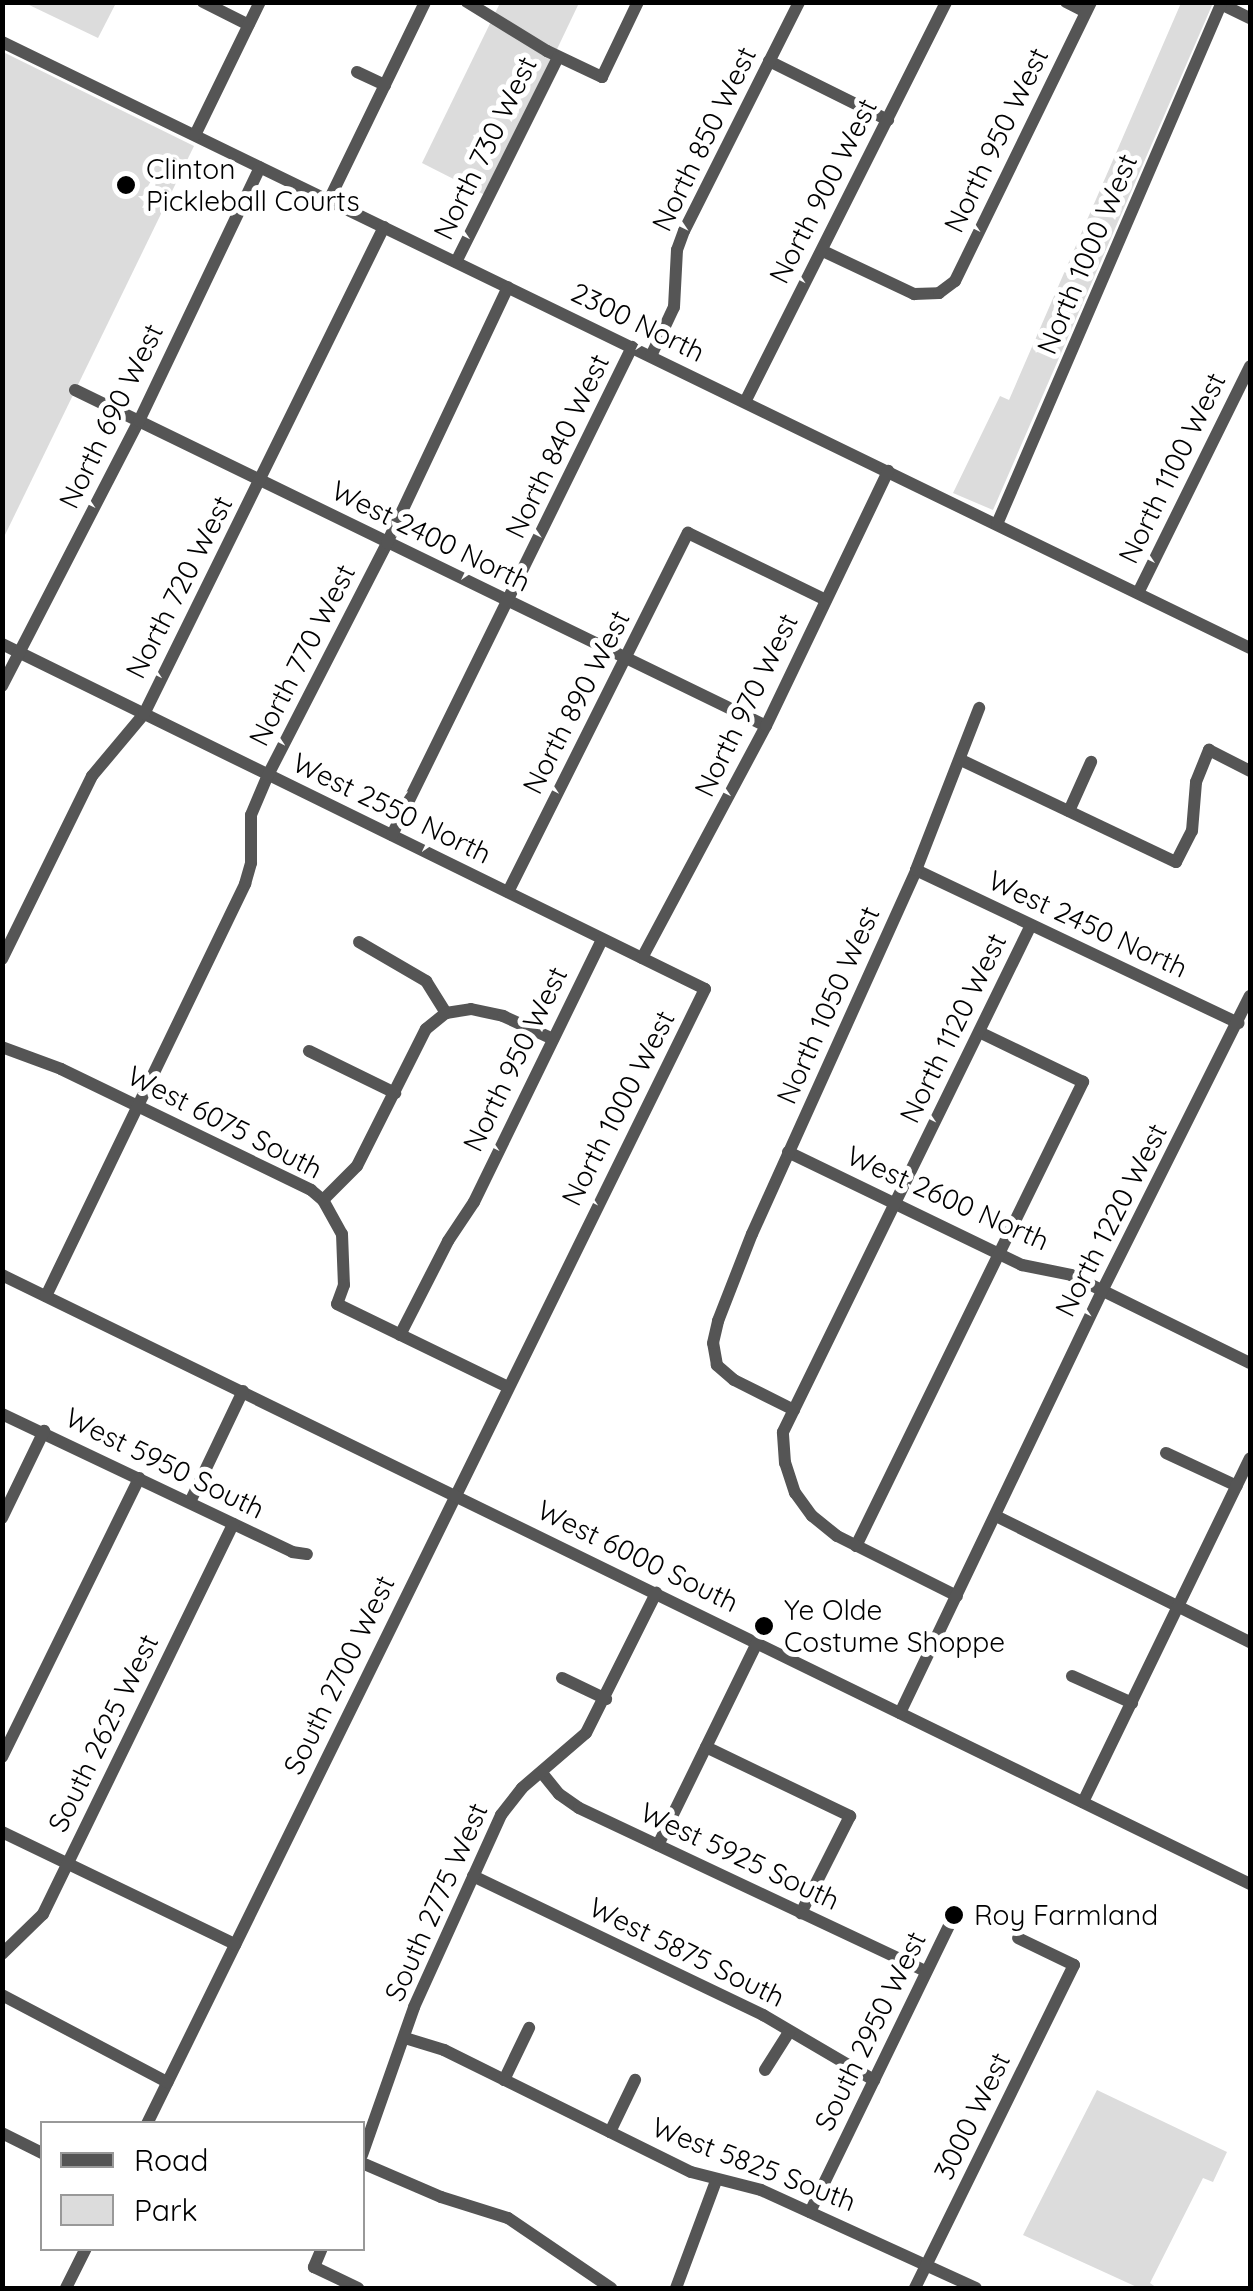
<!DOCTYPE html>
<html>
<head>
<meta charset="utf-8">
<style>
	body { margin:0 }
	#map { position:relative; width:1253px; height:2291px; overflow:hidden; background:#fff; font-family:Quicksand,sans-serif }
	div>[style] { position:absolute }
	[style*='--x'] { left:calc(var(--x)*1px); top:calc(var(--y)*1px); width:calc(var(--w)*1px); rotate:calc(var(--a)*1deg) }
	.green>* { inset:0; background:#dcdcdc }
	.minor>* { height:12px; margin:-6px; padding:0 6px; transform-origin:6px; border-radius:6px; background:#555 }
	.dots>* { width:28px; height:28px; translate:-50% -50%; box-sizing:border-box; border:5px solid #fff; border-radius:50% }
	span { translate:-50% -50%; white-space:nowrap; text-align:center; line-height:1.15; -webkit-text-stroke:10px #fff; paint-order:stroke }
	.street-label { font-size:28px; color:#000 }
	.poi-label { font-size:28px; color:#000 }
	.left { translate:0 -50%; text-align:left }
	.frame { position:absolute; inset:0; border:5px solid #000; pointer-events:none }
	.legend { position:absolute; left:40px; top:2121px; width:325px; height:130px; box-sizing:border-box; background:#fff; border:2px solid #999; margin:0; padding:12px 18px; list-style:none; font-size:30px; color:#000 }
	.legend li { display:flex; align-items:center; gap:20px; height:50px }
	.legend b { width:50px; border:2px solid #999 }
</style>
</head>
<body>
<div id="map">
	<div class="green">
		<div style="clip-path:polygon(25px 3px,116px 3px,98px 38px)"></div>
		<div style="clip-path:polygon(500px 3px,579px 3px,487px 196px,422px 163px)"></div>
		<div style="clip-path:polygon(1181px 3px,1213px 3px,993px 510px,953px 493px,1000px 396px,1009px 400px)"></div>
		<div style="clip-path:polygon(3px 52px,194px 146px,3px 539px)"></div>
		<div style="clip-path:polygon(1097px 2090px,1227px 2152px,1213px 2182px,1203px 2178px,1150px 2283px,1157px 2288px,1139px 2288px,1023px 2235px)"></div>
	</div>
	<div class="minor">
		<div style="--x:203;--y:2;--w:51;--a:26.6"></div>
		<div style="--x:467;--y:2;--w:94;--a:31.5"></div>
		<div style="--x:547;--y:51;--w:61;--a:25.3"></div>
		<div style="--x:602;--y:77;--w:83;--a:-64.4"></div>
		<div style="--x:1066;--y:2;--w:22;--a:27"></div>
		<div style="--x:1221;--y:4;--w:32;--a:26"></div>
		<div style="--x:2;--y:42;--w:1387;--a:25.9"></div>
		<div style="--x:769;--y:61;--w:133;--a:26.4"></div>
		<div style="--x:357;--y:72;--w:31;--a:25"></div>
		<div style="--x:195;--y:135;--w:148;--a:-64"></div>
		<div style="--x:329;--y:200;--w:220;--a:-64.1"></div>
		<div style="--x:823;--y:251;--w:101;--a:25.3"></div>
		<div style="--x:914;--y:294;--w:25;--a:-2"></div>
		<div style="--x:939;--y:293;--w:20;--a:-37"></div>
		<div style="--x:955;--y:281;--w:310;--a:-64"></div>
		<div style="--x:456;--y:262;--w:229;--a:-63.5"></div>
		<div style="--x:651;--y:356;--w:54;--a:-64.9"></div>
		<div style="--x:674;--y:307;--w:57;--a:-87"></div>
		<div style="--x:677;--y:250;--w:20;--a:-70"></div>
		<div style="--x:684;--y:231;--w:256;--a:-63.3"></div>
		<div style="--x:75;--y:390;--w:768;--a:25.93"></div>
		<div style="--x:745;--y:402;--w:448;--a:-63.3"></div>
		<div style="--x:997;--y:524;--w:568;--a:-66.68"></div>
		<div style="--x:1138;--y:593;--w:253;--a:-63.7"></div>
		<div style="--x:2;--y:644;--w:783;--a:26.14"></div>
		<div style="--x:705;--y:989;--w:1265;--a:116.18"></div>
		<div style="--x:2;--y:686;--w:298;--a:-62.7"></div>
		<div style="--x:139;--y:421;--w:281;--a:-64.5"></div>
		<div style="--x:961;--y:760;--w:238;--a:25.4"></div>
		<div style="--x:1176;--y:862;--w:35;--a:-63"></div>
		<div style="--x:1192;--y:831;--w:49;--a:-85.3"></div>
		<div style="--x:1196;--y:782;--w:35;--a:-68"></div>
		<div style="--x:1209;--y:750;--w:46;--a:27.1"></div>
		<div style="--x:1069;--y:811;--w:54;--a:-65.8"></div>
		<div style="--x:392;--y:835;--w:544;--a:-63.81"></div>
		<div style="--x:916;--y:870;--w:357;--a:25.4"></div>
		<div style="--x:508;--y:892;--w:402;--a:-63.4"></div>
		<div style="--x:688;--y:533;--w:153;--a:25.9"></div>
		<div style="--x:359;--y:942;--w:78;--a:30.2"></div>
		<div style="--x:426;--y:981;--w:38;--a:58"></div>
		<div style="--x:446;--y:1013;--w:25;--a:-9"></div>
		<div style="--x:471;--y:1009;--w:33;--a:12"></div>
		<div style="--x:503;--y:1016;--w:55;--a:24.7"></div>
		<div style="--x:642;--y:958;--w:263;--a:-61.9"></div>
		<div style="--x:766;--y:726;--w:283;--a:-64.4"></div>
		<div style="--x:2;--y:959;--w:204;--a:-63.8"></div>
		<div style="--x:92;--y:776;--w:81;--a:-50"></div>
		<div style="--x:144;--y:714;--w:543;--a:-63.77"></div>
		<div style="--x:2;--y:1047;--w:63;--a:20.4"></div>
		<div style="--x:61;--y:1069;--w:278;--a:25.8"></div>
		<div style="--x:311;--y:1190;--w:16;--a:40"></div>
		<div style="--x:323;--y:1200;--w:39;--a:61"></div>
		<div style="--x:342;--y:1234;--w:51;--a:87.8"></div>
		<div style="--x:344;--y:1285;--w:20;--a:110"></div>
		<div style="--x:337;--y:1304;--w:190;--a:25.9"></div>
		<div style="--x:309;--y:1051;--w:96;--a:26"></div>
		<div style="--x:788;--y:1152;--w:260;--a:25.8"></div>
		<div style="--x:1022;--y:1265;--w:50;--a:11.5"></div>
		<div style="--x:1071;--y:1275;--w:199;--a:26.2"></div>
		<div style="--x:323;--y:1200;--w:48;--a:-45"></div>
		<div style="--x:357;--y:1166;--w:153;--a:-63.3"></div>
		<div style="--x:426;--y:1029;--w:26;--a:-39"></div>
		<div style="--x:2;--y:1275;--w:1389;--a:26.01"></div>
		<div style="--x:46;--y:1296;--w:458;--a:-64.2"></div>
		<div style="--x:245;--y:884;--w:22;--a:-74"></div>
		<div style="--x:251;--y:863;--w:48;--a:-90"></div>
		<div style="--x:251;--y:815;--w:43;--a:-67"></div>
		<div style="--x:268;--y:775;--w:261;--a:-62.8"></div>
		<div style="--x:387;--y:543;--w:283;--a:-64.7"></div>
		<div style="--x:400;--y:1335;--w:106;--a:-62.9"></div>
		<div style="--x:448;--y:1241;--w:47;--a:-56.3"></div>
		<div style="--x:474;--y:1202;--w:292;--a:-64"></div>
		<div style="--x:794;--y:1410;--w:67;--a:-153.4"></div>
		<div style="--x:734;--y:1380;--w:23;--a:-139"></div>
		<div style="--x:717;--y:1365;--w:22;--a:-100"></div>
		<div style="--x:713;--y:1343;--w:23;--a:-77"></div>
		<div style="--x:718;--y:1321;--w:93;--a:-68.7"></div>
		<div style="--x:752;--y:1234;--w:399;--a:-65.7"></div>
		<div style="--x:916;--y:870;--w:174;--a:-68.7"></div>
		<div style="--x:2;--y:1414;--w:321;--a:25.4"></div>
		<div style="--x:292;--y:1552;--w:15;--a:8"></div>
		<div style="--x:1166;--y:1453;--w:78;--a:24.9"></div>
		<div style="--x:190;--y:1502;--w:123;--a:-64.5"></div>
		<div style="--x:996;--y:1516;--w:284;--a:26.4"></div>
		<div style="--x:2;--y:1518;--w:97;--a:-64.2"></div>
		<div style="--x:856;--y:1546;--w:517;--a:-63.93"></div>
		<div style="--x:1083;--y:1082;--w:115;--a:-154.3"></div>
		<div style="--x:957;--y:1596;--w:134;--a:-153.4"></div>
		<div style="--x:837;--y:1536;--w:32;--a:-141"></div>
		<div style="--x:812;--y:1516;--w:29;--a:-126"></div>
		<div style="--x:795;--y:1493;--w:32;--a:-108"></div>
		<div style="--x:785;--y:1463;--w:31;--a:-94"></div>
		<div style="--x:783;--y:1432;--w:564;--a:-63.93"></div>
		<div style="--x:1072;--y:1676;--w:66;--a:24.2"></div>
		<div style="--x:562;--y:1678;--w:49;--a:25.5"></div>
		<div style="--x:900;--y:1713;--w:468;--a:-64.4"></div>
		<div style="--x:1102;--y:1291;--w:330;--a:-63.4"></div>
		<div style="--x:706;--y:1747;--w:160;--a:25.6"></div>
		<div style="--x:850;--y:1816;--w:109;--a:116.8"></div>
		<div style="--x:2;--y:1757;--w:311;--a:-63.8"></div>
		<div style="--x:542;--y:1773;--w:27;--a:51"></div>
		<div style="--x:559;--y:1794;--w:24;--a:35"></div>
		<div style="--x:579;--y:1808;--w:383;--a:25.2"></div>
		<div style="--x:1083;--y:1802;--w:382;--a:-64.1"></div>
		<div style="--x:2;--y:1832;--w:259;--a:25.7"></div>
		<div style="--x:658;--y:1845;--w:225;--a:-63.9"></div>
		<div style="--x:473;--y:1876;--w:322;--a:25.6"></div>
		<div style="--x:763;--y:2015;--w:129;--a:30.4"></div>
		<div style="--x:2;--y:1954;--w:57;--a:-44.3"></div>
		<div style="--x:43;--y:1914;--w:434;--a:-64"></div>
		<div style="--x:2;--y:1995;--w:187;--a:27.8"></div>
		<div style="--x:405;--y:2038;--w:41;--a:17.1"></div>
		<div style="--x:444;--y:2050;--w:275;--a:26.3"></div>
		<div style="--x:691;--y:2172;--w:72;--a:14.4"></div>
		<div style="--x:761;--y:2190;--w:236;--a:24.5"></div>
		<div style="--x:765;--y:2070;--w:45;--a:-57.7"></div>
		<div style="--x:504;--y:2080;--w:58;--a:-64.3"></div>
		<div style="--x:610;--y:2132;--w:58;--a:-64.3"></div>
		<div style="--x:2;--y:2133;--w:45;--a:26.6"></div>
		<div style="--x:362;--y:2155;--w:157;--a:-70.6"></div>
		<div style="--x:414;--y:2007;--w:211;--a:-65.6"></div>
		<div style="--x:501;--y:1815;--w:34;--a:-52"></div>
		<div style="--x:522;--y:1788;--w:84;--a:-40.7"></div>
		<div style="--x:586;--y:1733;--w:157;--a:-63.4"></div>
		<div style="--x:362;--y:2163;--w:86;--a:23.3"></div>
		<div style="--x:441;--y:2197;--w:70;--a:17.4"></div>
		<div style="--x:508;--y:2218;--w:125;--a:34.2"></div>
		<div style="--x:810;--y:2212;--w:318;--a:-64.1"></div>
		<div style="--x:322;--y:2248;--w:21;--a:113"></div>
		<div style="--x:314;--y:2267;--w:49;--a:25.5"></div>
		<div style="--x:66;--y:2288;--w:45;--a:-63.4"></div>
		<div style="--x:676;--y:2288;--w:114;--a:-69.5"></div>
		<div style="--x:915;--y:2288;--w:360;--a:-63.8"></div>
		<div style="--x:1074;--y:1965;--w:62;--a:-154.3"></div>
	</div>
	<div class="dots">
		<div style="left:126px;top:185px;background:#000"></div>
		<div style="left:764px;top:1626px;background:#000"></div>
		<div style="left:954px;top:1915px;background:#000"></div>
	</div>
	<div class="street-label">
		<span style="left:704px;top:139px;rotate:-64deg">North 850 West</span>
		<span style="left:996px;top:140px;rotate:-64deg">North 950 West</span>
		<span style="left:485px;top:148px;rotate:-64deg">North 730 West</span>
		<span style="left:823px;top:191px;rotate:-63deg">North 900 West</span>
		<span style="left:1087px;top:254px;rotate:-67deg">North 1000 West</span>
		<span style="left:638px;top:322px;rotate:26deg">2300 North</span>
		<span style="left:111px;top:416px;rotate:-64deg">North 690 West</span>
		<span style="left:557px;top:446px;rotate:-64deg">North 840 West</span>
		<span style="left:1172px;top:468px;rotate:-64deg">North 1100 West</span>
		<span style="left:431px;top:536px;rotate:26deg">West 2400 North</span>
		<span style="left:179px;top:587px;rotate:-63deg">North 720 West</span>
		<span style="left:302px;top:655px;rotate:-63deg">North 770 West</span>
		<span style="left:576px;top:702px;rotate:-63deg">North 890 West</span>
		<span style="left:746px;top:705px;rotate:-64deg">North 970 West</span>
		<span style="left:392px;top:808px;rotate:26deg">West 2550 North</span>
		<span style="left:1088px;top:924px;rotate:25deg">West 2450 North</span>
		<span style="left:828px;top:1005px;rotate:-66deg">North 1050 West</span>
		<span style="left:953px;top:1028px;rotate:-64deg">North 1120 West</span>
		<span style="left:515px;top:1059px;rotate:-64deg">North 950 West</span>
		<span style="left:618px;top:1108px;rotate:-63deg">North 1000 West</span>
		<span style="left:225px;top:1122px;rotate:27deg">West 6075 South</span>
		<span style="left:948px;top:1198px;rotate:24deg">West 2600 North</span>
		<span style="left:1111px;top:1220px;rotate:-63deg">North 1220 West</span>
		<span style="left:165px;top:1463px;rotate:26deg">West 5950 South</span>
		<span style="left:638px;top:1556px;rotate:26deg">West 6000 South</span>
		<span style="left:339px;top:1675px;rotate:-64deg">South 2700 West</span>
		<span style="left:103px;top:1733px;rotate:-64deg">South 2625 West</span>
		<span style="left:740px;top:1856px;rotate:25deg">West 5925 South</span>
		<span style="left:436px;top:1902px;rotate:-66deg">South 2775 West</span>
		<span style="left:687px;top:1952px;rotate:26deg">West 5875 South</span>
		<span style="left:870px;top:2031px;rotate:-64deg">South 2950 West</span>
		<span style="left:972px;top:2116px;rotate:-64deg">3000 West</span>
		<span style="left:754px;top:2164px;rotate:21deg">West 5825 South</span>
	</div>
	<div class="poi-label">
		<span class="left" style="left:146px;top:185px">Clinton<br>Pickleball Courts</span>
		<span class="left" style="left:784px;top:1626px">Ye Olde<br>Costume Shoppe</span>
		<span class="left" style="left:974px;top:1915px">Roy Farmland</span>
	</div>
	<div class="frame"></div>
	<ul class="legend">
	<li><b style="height:12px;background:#555"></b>Road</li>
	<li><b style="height:28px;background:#dcdcdc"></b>Park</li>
	</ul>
</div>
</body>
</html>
